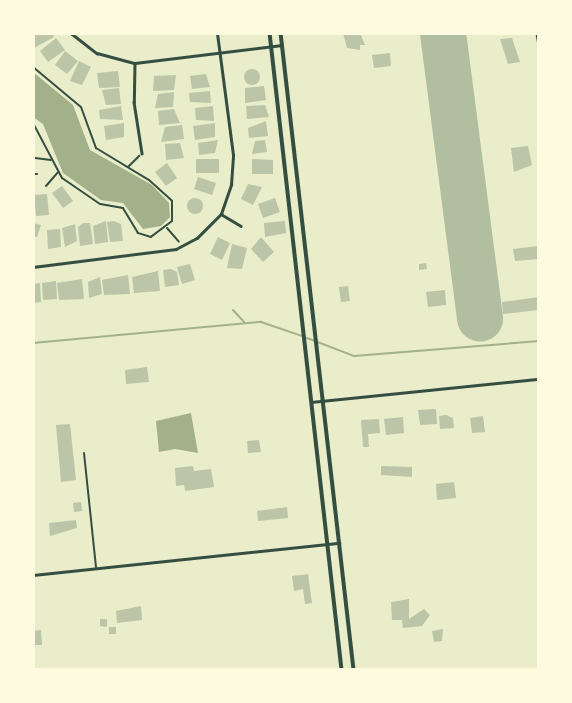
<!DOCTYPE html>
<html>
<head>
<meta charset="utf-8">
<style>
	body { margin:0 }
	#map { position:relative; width:572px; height:703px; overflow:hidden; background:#e9edc9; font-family:"Noto Serif",serif }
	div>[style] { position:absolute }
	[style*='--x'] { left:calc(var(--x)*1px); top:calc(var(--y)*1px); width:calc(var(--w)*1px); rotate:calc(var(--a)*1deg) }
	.water>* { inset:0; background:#a3b18a }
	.stream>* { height:2px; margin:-1px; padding:0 1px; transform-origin:1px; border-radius:1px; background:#a3b18a }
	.runway>* { height:46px; margin:-23px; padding:0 23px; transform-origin:23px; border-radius:23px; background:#b2bea0 }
	.building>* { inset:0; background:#bcc5a7 }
	.round { border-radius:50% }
	.path>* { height:2px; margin:-1px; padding:0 1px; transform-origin:1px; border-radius:1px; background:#344e41 }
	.service>* { height:2px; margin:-1px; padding:0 1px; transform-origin:1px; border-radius:1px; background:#344e41 }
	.minor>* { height:2.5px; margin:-1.25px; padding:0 1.25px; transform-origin:1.25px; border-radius:1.25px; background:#344e41 }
	.tertiary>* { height:3.5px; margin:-1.75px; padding:0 1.75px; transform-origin:1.75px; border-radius:1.75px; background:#344e41 }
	span { translate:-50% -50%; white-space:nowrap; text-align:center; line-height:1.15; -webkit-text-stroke:7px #fefae0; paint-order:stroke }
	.frame { position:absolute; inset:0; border:35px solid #fefae0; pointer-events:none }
</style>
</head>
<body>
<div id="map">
	<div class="water">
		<div style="clip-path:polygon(33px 72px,73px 105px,90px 150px,152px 185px,169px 203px,170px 217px,161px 226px,143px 229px,123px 203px,101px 200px,63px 173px,43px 124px,33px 117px)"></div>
		<div style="clip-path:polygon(191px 413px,198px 453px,175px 449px,159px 452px,156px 421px)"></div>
	</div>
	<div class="stream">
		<div style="--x:233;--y:310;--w:16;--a:47"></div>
		<div style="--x:307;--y:338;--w:50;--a:21"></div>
		<div style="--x:354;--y:356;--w:186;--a:-4.6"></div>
		<div style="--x:33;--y:343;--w:229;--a:-5.3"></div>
		<div style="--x:261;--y:322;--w:43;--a:18.9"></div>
	</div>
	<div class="runway">
		<div style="--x:443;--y:33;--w:288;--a:82.6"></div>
	</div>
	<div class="building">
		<div style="clip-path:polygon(33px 33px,52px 33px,54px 37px,34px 48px)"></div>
		<div style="clip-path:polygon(343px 33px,360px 33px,365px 45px,360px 45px,360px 50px,347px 48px)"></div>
		<div style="clip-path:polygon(56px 38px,65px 50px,48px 62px,40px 51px)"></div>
		<div style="clip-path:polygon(512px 38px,520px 62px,508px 64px,500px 39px)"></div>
		<div style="clip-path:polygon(65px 51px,78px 61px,67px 74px,55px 65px)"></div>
		<div style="clip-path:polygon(390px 53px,391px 66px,374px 68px,372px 55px)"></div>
		<div style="clip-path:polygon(79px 61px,91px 67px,82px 85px,70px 81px)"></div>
		<div class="round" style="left:244px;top:69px;width:16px;height:16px"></div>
		<div style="clip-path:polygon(118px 71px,120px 87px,99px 88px,97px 73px)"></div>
		<div style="clip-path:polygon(206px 74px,210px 87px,192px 89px,190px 76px)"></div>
		<div style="clip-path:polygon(176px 75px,174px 90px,153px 91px,154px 76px)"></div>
		<div style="clip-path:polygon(264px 86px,266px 100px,245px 103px,245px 88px)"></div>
		<div style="clip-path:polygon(119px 88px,121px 104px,106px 105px,102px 90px)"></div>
		<div style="clip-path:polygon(210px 91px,211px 103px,190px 102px,189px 93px)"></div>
		<div style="clip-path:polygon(174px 92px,173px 107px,155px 108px,158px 94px)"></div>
		<div style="clip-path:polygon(265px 105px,269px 117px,247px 119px,246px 106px)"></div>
		<div style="clip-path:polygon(121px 106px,123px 120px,100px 119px,99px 110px)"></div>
		<div style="clip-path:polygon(213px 106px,214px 121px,196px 120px,195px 108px)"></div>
		<div style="clip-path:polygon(174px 109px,180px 123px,159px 125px,158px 111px)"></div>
		<div style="clip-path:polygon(266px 121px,268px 136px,249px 138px,248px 128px)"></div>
		<div style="clip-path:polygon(124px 123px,124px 137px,106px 140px,104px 126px)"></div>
		<div style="clip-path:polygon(215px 123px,215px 137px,195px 140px,193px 126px)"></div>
		<div style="clip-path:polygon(182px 125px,184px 139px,161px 142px,165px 127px)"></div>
		<div style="clip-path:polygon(218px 140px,215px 153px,199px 155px,198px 143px)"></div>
		<div style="clip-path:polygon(265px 140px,267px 152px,252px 154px,255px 141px)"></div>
		<div style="clip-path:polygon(180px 143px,184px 158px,166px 160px,165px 144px)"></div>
		<div style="clip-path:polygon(528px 146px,532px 165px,514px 172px,511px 148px)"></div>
		<div style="clip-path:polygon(196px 159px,219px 159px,219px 173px,196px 173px)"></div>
		<div style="clip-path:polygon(252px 159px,273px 160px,273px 174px,252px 174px)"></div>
		<div style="clip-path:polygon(167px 163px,177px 178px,166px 186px,155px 172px)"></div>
		<div style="clip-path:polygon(198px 177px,216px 183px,212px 195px,194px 189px)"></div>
		<div style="clip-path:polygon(248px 184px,262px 187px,253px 205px,241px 199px)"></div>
		<div style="clip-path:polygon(62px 186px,73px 201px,63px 208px,52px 193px)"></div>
		<div style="clip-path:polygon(47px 194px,49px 215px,36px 216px,34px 195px)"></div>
		<div class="round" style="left:187px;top:198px;width:16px;height:16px"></div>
		<div style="clip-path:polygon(275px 198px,280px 212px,263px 218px,258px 204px)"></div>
		<div style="clip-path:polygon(106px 221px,108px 242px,95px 244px,93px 226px)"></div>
		<div style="clip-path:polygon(114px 221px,121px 224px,123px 241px,110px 242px,107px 222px)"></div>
		<div style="clip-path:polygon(285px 221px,286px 233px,265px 237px,264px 223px)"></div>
		<div style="clip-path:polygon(33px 223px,41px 225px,37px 237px,33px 236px)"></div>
		<div style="clip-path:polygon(83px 223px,90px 223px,93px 244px,80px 246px,78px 227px)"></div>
		<div style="clip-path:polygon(75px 224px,77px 241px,65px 247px,62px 228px)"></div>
		<div style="clip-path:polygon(60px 229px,61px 247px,48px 249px,47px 230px)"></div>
		<div style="clip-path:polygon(218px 237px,230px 243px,222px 260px,210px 254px)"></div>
		<div style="clip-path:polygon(261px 237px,274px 252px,263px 262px,251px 249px)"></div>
		<div style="clip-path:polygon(232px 244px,247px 248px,242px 269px,227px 268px)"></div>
		<div style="clip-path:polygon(539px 246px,539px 259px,515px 261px,513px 249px)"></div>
		<div style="clip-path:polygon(426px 263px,427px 269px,419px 270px,419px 264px)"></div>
		<div style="clip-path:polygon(190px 264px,195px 280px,182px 284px,177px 267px)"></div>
		<div style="clip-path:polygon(171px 269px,177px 272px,179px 285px,165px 287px,163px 270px)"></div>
		<div style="clip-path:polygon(158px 271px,160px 291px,134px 293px,132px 277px)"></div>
		<div style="clip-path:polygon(128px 275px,130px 294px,104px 295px,102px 280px)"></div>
		<div style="clip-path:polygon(100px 277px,102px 294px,89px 298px,88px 282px)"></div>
		<div style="clip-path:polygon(82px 279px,84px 299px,59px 300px,57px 283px)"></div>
		<div style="clip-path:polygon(56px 281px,57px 299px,43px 300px,42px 283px)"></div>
		<div style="clip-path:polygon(40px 283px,41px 302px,33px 303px,33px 284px)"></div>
		<div style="clip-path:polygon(348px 286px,350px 301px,341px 302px,339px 287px)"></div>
		<div style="clip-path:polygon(445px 290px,446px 305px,428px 307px,426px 292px)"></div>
		<div style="clip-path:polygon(539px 297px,539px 310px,503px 314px,502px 302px)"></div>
		<div style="clip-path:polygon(147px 367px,149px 382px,126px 384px,125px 370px)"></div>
		<div style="clip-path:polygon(436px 409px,437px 424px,420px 425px,418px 410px)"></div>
		<div style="clip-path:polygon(446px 415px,453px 418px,454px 428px,440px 429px,439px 416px)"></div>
		<div style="clip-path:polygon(483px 416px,485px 432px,472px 433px,470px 418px)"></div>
		<div style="clip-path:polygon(403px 417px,404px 433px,386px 435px,384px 419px)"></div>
		<div style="clip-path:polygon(379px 419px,380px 433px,368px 434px,369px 447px,363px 447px,361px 420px)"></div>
		<div style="clip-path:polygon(70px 424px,76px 480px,61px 482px,56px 425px)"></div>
		<div style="clip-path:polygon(259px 440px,261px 452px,248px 453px,247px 441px)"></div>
		<div style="clip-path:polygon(193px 466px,194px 471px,211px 469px,214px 487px,185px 491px,184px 485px,176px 486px,175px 468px)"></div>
		<div style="clip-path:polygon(381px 466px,412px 467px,412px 477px,381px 475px)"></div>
		<div style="clip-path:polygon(454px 482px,456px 498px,437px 500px,436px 484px)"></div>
		<div style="clip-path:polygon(81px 502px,82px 511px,74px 512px,73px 503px)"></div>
		<div style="clip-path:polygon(287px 507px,288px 518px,258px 521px,257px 511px)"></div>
		<div style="clip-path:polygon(76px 520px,77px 528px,50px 536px,49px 523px)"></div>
		<div style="clip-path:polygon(308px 574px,312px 603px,305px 604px,303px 589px,294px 591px,292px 576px)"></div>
		<div style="clip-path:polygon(409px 599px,409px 619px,424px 609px,430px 615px,422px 626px,403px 628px,402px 620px,392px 620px,391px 602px)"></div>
		<div style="clip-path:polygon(141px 606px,142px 620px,117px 623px,116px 611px)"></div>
		<div style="clip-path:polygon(100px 619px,107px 619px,107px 627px,100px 626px)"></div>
		<div style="clip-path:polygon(109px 627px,116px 627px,116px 634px,109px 634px)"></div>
		<div style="clip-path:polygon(443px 629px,442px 641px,434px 642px,432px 631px)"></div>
		<div style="clip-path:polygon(41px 630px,42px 645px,33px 645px,33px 631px)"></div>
	</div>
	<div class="path">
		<div style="--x:33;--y:67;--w:62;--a:39.8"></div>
		<div style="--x:81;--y:107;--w:44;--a:69.9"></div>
		<div style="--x:96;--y:148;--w:62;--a:31.1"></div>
		<div style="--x:149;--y:180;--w:31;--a:42"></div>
		<div style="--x:172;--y:201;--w:20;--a:90"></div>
		<div style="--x:172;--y:221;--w:26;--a:143"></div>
		<div style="--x:151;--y:237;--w:14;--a:-163"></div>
		<div style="--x:138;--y:233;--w:29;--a:-121"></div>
		<div style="--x:123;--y:208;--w:23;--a:-170"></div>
		<div style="--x:100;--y:204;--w:46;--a:-145.6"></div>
		<div style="--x:62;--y:178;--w:62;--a:-117.8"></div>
		<div style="--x:35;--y:158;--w:16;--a:7"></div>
		<div style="--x:128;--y:167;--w:16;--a:-45"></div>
		<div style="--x:46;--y:186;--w:18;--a:-49"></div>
		<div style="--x:167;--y:228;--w:18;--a:49"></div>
	</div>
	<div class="service">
		<div style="--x:84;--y:453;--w:115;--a:84"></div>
	</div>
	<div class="minor">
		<div style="--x:71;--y:33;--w:33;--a:38"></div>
		<div style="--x:97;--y:53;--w:39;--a:15"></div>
		<div style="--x:135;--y:63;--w:148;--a:-7"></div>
		<div style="--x:537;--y:33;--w:12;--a:81"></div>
		<div style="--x:135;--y:63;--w:39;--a:91"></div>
		<div style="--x:134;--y:102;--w:52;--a:81.1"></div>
		<div style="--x:33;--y:174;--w:4;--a:0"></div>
		<div style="--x:221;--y:214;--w:23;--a:31"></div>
		<div style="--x:33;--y:267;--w:144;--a:-7.2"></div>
		<div style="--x:176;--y:249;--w:24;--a:-28"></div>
		<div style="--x:197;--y:238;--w:34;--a:-45"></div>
		<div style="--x:221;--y:214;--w:31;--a:-71"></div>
		<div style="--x:231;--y:185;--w:30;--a:-86"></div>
		<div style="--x:233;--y:155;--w:123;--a:-97.5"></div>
		<div style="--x:311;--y:402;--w:229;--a:-5.8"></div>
		<div style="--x:33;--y:575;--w:308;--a:-6"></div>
	</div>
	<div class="tertiary">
		<div style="--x:270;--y:33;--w:641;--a:83.55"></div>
		<div style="--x:281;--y:33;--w:641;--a:83.46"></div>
	</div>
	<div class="frame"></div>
</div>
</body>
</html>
